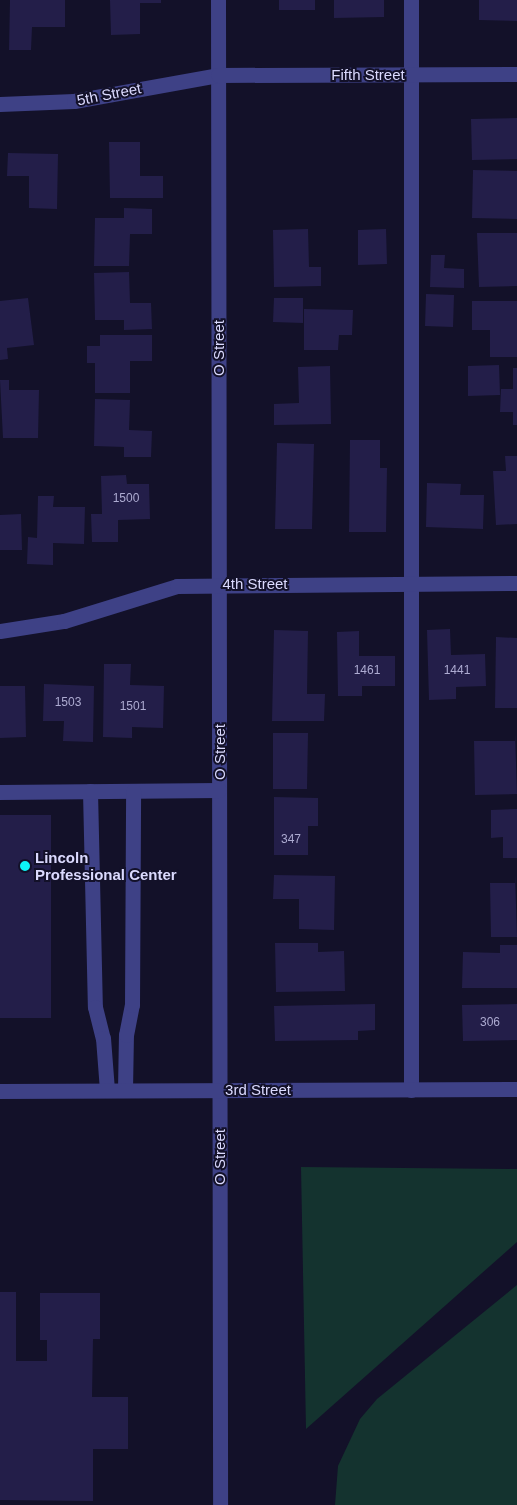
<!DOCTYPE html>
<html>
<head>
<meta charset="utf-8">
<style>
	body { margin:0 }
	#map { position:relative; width:517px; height:1505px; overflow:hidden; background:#131129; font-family:Helvetica,sans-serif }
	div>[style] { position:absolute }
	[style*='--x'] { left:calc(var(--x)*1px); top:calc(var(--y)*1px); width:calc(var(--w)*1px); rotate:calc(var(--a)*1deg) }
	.green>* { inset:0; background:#14332f }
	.building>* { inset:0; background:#231e49 }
	.minor>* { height:15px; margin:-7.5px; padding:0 7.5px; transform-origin:7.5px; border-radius:7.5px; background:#3e4186 }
	.dots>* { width:14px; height:14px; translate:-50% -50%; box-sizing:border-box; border:2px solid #131129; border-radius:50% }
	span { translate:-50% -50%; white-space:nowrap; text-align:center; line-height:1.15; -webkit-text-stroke:4px #131129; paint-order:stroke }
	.number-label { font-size:12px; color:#adabd1 }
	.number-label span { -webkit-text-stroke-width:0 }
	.street-label { font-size:15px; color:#dbdafe }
	.poi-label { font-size:15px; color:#dbdafe; font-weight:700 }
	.left { translate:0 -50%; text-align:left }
</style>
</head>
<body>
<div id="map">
	<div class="green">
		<div style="clip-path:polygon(301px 1167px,517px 1169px,517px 1242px,306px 1429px)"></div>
		<div style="clip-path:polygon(517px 1285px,517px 1505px,335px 1505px,338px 1466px,360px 1419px,377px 1399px)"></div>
	</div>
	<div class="building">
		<div style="clip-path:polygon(10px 0,65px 0,65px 27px,32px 27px,31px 50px,9px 50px)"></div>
		<div style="clip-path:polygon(110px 0,161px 0,161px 3px,140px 3px,140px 34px,111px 35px)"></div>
		<div style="clip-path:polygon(279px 0,315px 0,315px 10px,279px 10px)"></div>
		<div style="clip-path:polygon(334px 0,384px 0,384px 17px,334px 18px)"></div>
		<div style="clip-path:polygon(479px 0,517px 0,517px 21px,479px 20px)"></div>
		<div style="clip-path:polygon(517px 118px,517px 159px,472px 160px,471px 119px)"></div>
		<div style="clip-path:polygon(109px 142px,140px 142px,140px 176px,163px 176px,163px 198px,110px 198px)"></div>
		<div style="clip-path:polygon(8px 153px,58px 154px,57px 209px,29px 208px,29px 176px,7px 176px)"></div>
		<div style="clip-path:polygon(473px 170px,517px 171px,517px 219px,472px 218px)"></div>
		<div style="clip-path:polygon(124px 208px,152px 209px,152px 234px,130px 234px,129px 266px,94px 266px,95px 218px,124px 218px)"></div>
		<div style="clip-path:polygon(308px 229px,309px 267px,321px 267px,321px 286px,274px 287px,273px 230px)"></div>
		<div style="clip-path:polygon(386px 229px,387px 264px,358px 265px,358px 230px)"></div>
		<div style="clip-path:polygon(477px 233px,517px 233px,517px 286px,479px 287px)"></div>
		<div style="clip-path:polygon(431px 255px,445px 255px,444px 268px,464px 269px,464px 288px,430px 287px)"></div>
		<div style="clip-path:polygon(129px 272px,130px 303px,151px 303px,152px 329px,124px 330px,124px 320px,95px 320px,94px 273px)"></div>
		<div style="clip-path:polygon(426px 294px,454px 295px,453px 327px,425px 326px)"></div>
		<div style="clip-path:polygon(28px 298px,34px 345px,7px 348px,8px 359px,0 360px,0 301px)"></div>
		<div style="clip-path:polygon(274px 298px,303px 298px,303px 323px,273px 322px)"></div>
		<div style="clip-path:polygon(472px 301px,517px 301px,517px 357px,490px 357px,490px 330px,472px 330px)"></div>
		<div style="clip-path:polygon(304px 309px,353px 310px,352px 335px,339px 335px,338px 350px,304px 350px)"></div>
		<div style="clip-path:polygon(100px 335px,152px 335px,152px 361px,130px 361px,130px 393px,95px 393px,95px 363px,87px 363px,87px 346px,100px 346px)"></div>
		<div style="clip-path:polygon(499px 365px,500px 395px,468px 396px,468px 366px)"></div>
		<div style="clip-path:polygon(330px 366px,331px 424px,274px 425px,274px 404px,299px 403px,298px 367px)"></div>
		<div style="clip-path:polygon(513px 368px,517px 368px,517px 425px,513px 425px,513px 412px,500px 412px,501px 389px,513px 389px)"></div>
		<div style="clip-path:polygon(0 380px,9px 380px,9px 390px,39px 390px,38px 438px,3px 438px)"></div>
		<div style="clip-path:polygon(95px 399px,130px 400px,129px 430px,152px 431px,151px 457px,124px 457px,124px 447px,94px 446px)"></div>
		<div style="clip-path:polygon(350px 440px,380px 440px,380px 468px,387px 468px,386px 532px,349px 532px)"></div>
		<div style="clip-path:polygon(277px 443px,314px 444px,312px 529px,275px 529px)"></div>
		<div style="clip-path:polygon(505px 456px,517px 456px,517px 524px,496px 525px,493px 471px,506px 471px)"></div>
		<div style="clip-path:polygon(126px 475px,127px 484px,149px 484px,150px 519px,118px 520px,118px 542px,92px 542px,91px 514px,102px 514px,101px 476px)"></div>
		<div style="clip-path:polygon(427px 483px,461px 484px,460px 495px,484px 495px,483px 529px,426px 527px)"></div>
		<div style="clip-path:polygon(38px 496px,54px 496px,53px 507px,85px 507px,84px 544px,53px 543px,53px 565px,27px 564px,28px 537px,37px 538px)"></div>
		<div style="clip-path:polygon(21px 514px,22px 550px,0 550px,0 515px)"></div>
		<div style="clip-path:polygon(450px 629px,451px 655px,485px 654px,486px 686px,456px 687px,456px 699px,429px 700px,427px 630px)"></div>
		<div style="clip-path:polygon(274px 630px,308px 631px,307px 694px,325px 694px,324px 721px,272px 721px)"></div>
		<div style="clip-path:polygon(359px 631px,359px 656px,395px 656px,395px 686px,362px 686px,362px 696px,338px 696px,337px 632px)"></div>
		<div style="clip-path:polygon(496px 637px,517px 638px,517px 708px,495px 708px)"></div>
		<div style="clip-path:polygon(104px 664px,131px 664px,130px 685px,164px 686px,163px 728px,132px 727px,132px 738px,103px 737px)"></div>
		<div style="clip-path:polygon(44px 684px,94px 686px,93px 742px,63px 741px,64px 721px,43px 721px)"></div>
		<div style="clip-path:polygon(0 686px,25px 686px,26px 737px,0 738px)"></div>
		<div style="clip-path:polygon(515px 732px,517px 794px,475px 795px,474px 741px,515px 741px)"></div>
		<div style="clip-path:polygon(273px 733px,308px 733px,307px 789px,273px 789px)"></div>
		<div style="clip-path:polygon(274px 797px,318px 798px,318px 826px,308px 826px,308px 855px,274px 855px)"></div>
		<div style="clip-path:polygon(517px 809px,517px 858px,503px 858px,503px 837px,491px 838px,491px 810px)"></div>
		<div style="clip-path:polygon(0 815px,51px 815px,51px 1018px,0 1018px)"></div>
		<div style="clip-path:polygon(515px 873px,517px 937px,491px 937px,490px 883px,515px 883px)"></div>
		<div style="clip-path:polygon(274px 875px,335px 876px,334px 930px,299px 929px,299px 899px,273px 899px)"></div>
		<div style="clip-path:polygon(275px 943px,318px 943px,318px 952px,344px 951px,345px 991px,276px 992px)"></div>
		<div style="clip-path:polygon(500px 945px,517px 945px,517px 988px,462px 988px,463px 952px,500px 953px)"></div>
		<div style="clip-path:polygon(375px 1004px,375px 1030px,358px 1031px,358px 1040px,275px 1041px,274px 1006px)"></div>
		<div style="clip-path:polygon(517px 1004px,517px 1040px,463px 1041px,462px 1005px)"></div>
		<div style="clip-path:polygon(0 1292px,16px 1292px,16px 1361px,47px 1361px,47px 1340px,40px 1340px,40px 1293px,100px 1293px,100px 1339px,93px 1339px,92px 1397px,128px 1397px,128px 1449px,93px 1449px,93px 1501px,0 1500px)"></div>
	</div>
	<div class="minor">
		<div style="--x:218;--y:0;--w:1505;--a:89.92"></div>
		<div style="--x:411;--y:0;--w:1090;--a:90"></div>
		<div style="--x:0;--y:104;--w:74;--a:-2.3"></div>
		<div style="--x:74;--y:101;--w:146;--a:-10.2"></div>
		<div style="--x:218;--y:75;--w:299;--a:-0.2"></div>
		<div style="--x:0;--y:631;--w:65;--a:-8.9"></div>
		<div style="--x:64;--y:621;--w:118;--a:-17.2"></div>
		<div style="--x:177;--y:586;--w:340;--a:-0.5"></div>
		<div style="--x:90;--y:791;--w:216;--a:88.7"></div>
		<div style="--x:95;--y:1007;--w:32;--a:76"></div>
		<div style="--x:103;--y:1038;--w:52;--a:85.6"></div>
		<div style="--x:0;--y:792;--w:219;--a:-0.5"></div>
		<div style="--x:125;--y:1090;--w:55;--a:-89"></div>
		<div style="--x:126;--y:1035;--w:31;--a:-79"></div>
		<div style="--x:132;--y:1005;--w:214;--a:-89.7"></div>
		<div style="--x:0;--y:1091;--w:517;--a:-0.22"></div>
	</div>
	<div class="dots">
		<div style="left:25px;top:866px;background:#0cf6f8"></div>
	</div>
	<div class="number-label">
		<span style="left:126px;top:499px">1500</span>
		<span style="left:367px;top:671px">1461</span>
		<span style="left:457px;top:671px">1441</span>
		<span style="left:68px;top:703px">1503</span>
		<span style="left:133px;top:707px">1501</span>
		<span style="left:291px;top:840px">347</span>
		<span style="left:490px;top:1023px">306</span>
	</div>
	<div class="street-label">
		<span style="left:368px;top:75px">Fifth Street</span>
		<span style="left:109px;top:94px;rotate:-11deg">5th Street</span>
		<span style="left:219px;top:348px;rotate:-90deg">O Street</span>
		<span style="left:255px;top:584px">4th Street</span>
		<span style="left:220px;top:752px;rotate:-90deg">O Street</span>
		<span style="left:258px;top:1090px">3rd Street</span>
		<span style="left:220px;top:1157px;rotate:-90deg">O Street</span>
	</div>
	<div class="poi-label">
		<span class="left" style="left:35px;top:866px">Lincoln<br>Professional Center</span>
	</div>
</div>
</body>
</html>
